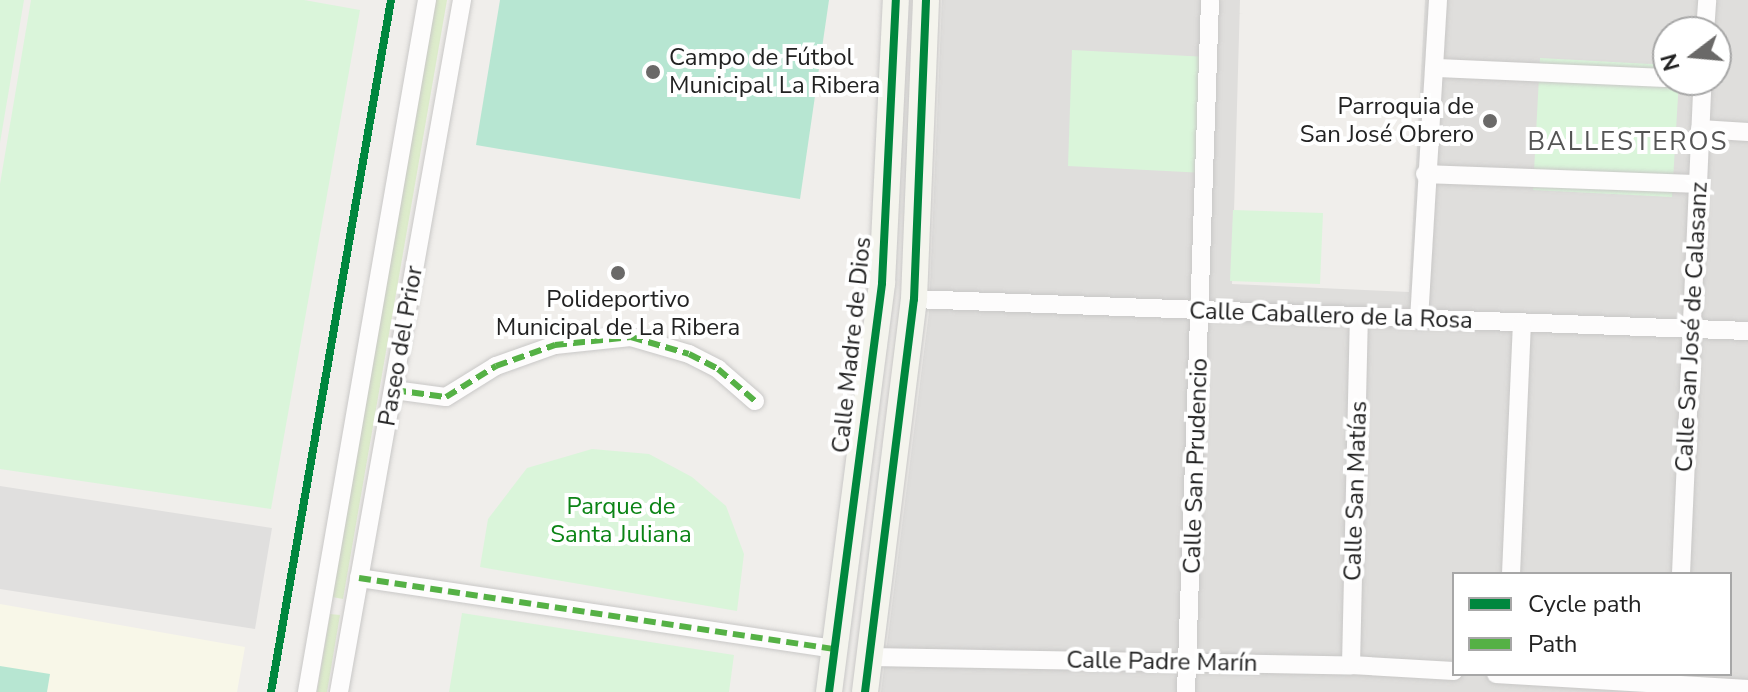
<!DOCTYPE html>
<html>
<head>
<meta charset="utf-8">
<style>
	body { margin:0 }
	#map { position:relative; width:1748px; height:692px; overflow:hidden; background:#f0eeeb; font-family:"Nunito Sans",sans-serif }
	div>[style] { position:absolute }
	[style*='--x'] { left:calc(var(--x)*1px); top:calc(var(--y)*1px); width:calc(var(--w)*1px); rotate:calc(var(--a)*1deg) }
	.residential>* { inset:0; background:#dfdedc }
	.education>* { inset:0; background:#f8f7e8 }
	.grass>* { inset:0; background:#ddeccb }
	.park>* { inset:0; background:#daf5da }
	.pitch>* { inset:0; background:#b7e6d2 }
	.parking>* { inset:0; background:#e0dfde }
	.roads { filter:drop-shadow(0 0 2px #c9c8c7) drop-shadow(0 0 2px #c9c8c7) }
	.street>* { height:18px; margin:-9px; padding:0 9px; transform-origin:9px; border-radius:9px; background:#fdfcfc }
	.secondary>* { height:26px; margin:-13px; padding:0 13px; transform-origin:13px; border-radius:13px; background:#f4f4ed }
	.quiet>* { height:6px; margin-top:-3px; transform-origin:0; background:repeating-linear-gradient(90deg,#55b145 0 12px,transparent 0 18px) }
	.cycleway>* { height:8px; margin:-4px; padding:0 4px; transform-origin:4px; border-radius:4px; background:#00873e }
	.dots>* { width:22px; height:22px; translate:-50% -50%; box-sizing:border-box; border:4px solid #fff; border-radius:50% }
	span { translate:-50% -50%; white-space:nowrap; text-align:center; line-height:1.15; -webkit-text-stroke:8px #fff; paint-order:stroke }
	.poi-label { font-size:24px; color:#222 }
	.left { translate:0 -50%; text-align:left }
	.right { translate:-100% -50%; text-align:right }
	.street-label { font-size:24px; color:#222 }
	.park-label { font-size:24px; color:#0c8416 }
	.neighbourhood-label { font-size:26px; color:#555; letter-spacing:2px }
	.legend { position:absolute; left:1452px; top:572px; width:280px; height:104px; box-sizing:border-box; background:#fff; border:2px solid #a7a7a7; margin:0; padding:10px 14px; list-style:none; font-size:24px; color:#222 }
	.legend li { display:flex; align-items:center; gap:16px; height:40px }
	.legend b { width:40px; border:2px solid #a7a7a7 }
	.north { position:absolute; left:1652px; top:16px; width:80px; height:80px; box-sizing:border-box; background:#fff; border:2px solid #a7a7a7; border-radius:50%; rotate:254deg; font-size:22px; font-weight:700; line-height:32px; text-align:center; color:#222 }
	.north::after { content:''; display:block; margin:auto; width:28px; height:36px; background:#6a6968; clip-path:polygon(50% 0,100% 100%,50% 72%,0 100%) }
</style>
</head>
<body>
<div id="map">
	<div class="residential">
		<div style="clip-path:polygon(evenodd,942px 0,1240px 0,1232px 284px,1409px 292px,1425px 0,1748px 0,1748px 692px,881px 692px,929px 312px,942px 0,1668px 32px,1716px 32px,1716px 80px,1668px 80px,1668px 32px,942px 0,1454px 574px,1730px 574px,1730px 674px,1454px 674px,1454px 574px)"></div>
	</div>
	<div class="education">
		<div style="clip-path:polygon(0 604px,245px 647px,237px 692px,0 692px)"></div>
	</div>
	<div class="grass">
		<div style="clip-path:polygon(436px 0,447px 0,343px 599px,332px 597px)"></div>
		<div style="clip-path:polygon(330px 614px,340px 615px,327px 692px,317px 692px)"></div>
	</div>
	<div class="park">
		<div style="clip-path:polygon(0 0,24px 0,0 143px)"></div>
		<div style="clip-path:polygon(31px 0,304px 0,360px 10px,271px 509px,0 469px,0 184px)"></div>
		<div style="clip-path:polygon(1072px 50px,1208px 57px,1205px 173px,1068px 166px)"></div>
		<div style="clip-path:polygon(1540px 58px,1668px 65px,1668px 80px,1679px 80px,1672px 197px,1533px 190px)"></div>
		<div style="clip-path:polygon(1233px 210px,1323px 213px,1320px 284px,1230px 281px)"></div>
		<div style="clip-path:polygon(592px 449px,649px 454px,692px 477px,726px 506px,744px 554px,737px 611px,480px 567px,488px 519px,527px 468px)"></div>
		<div style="clip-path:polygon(462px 613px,734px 655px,729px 692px,449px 692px)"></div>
	</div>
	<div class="pitch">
		<div style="clip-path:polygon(500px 0,829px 0,800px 199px,476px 145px)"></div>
		<div style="clip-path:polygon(0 666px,50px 674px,47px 692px,0 692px)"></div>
	</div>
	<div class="parking">
		<div style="clip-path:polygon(0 486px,272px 528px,255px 629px,0 589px)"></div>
	</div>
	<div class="roads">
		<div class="street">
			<div style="--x:1705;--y:32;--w:32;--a:-86"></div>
			<div style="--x:1435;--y:68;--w:233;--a:2.5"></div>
			<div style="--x:1700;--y:129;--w:48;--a:3.6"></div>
			<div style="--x:1425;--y:174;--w:274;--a:2.1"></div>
			<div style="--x:914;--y:299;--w:835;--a:2.2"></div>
			<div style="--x:1419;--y:320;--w:321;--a:-86.6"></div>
			<div style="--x:394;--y:390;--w:52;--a:7.7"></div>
			<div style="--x:446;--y:397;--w:59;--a:-31.8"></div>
			<div style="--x:496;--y:366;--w:63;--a:-19.6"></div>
			<div style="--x:555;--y:345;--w:76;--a:-6"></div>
			<div style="--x:631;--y:337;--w:60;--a:16.3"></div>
			<div style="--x:689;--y:354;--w:33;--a:27"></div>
			<div style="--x:718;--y:369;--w:49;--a:40.9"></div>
			<div style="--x:1511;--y:574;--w:251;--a:-87.5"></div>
			<div style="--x:1681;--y:574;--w:494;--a:-87.5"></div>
			<div style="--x:359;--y:578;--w:481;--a:8.5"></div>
			<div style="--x:871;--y:657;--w:480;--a:1"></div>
			<div style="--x:1351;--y:665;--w:103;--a:3.3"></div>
			<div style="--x:1351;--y:665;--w:348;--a:-88.7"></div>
			<div style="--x:1496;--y:674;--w:252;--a:3.4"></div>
			<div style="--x:307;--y:692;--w:702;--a:-80.16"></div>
			<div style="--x:339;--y:692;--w:703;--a:-79.92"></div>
			<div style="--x:1186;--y:692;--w:692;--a:-88.01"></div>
		</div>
		<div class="secondary">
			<div style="--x:829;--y:692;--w:412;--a:-82.6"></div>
			<div style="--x:882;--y:283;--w:283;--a:-87.2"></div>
			<div style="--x:865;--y:692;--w:396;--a:-82.9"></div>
			<div style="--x:914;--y:299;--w:299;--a:-87.7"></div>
		</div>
	</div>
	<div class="quiet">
		<div style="--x:394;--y:390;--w:52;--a:7.7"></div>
		<div style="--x:446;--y:397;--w:59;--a:-31.8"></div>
		<div style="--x:496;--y:366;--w:63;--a:-19.6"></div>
		<div style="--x:555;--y:345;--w:76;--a:-6"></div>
		<div style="--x:631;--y:337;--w:60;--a:16.3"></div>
		<div style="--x:689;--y:354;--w:33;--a:27"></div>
		<div style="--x:718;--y:369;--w:49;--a:40.9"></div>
		<div style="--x:359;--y:578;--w:481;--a:8.5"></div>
	</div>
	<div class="cycleway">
		<div style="--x:271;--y:692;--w:702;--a:-80.16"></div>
		<div style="--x:829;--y:692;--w:412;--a:-82.6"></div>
		<div style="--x:882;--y:283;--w:283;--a:-87.2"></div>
		<div style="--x:865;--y:692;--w:396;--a:-82.9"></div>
		<div style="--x:914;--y:299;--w:299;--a:-87.7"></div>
	</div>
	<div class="dots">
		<div style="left:653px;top:72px;background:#6a6968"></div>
		<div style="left:1490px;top:121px;background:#6a6968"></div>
		<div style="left:618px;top:273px;background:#6a6968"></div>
	</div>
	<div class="poi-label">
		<span class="left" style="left:669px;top:72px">Campo de Fútbol<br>Municipal La Ribera</span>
		<span class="right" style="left:1474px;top:121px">Parroquia de<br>San José Obrero</span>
		<span style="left:618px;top:314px">Polideportivo<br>Municipal de La Ribera</span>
	</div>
	<div class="street-label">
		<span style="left:1331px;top:316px;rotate:2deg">Calle Caballero de la Rosa</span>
		<span style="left:1692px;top:327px;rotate:-87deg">Calle San José de Calasanz</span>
		<span style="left:852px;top:345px;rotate:-84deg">Calle Madre de Dios</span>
		<span style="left:401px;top:346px;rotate:-80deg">Paseo del Prior</span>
		<span style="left:1196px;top:466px;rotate:-88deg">Calle San Prudencio</span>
		<span style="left:1356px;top:491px;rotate:-88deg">Calle San Matías</span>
		<span style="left:1162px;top:662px;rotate:1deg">Calle Padre Marín</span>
	</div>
	<div class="park-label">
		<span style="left:621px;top:521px">Parque de<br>Santa Juliana</span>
	</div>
	<div class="neighbourhood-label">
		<span style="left:1628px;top:142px">BALLESTEROS</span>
	</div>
	<ul class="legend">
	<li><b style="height:10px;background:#00873e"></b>Cycle path</li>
	<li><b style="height:10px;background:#55b145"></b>Path</li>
	</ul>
	<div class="north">N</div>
</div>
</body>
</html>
